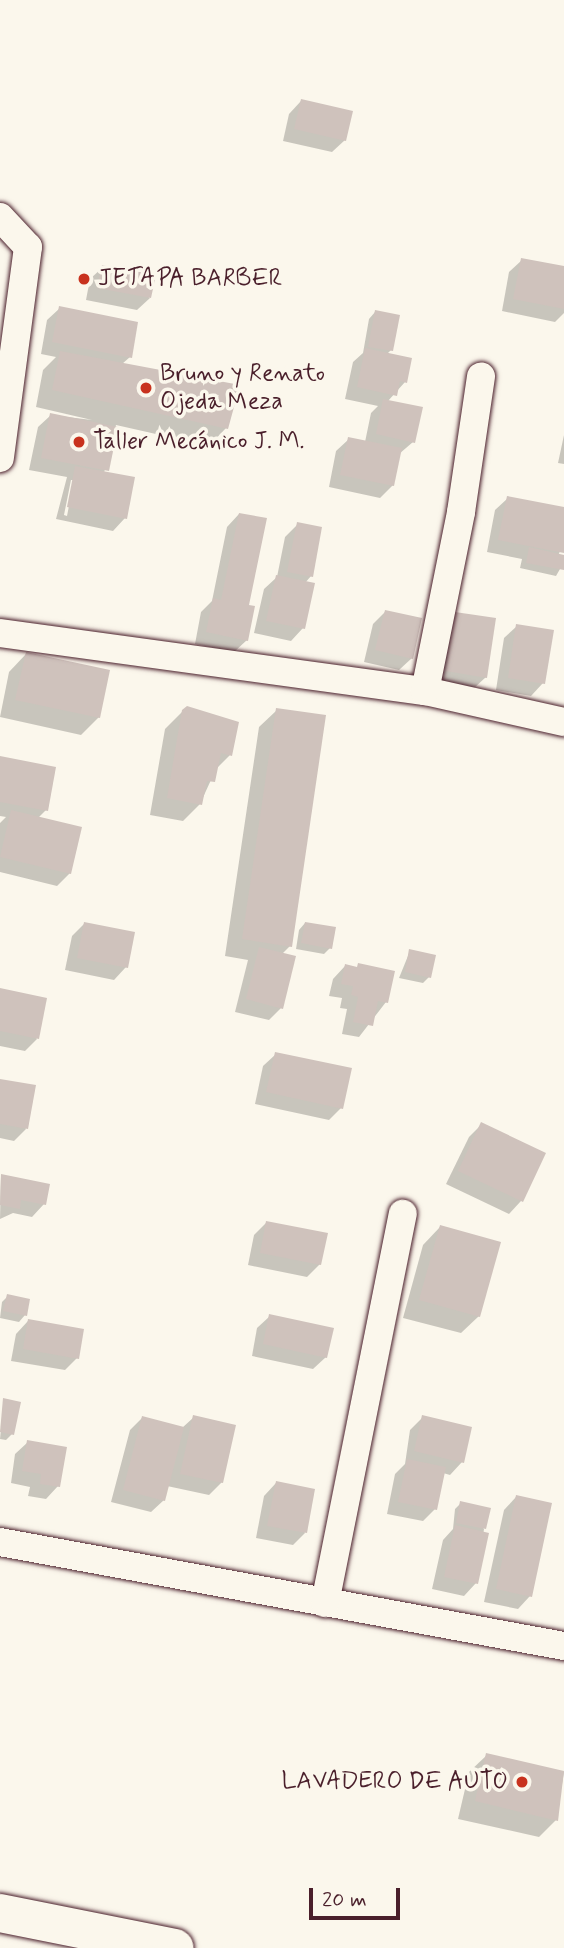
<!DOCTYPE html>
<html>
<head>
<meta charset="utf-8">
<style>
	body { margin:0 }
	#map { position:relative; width:564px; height:1948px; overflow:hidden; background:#fbf7ec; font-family:Mynerve,sans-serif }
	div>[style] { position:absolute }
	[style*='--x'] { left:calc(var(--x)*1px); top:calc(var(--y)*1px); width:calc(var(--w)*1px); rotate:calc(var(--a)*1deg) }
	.shadow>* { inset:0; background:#0003 }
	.building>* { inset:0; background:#cfc2bc }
	.roads { filter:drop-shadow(0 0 2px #4a1f2b) drop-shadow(0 0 2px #4a1f2b) }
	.minor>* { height:28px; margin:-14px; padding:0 14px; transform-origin:14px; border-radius:14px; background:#fbf7ec }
	.primary>* { height:38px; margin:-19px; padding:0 19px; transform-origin:19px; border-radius:19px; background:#fbf7ec }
	.dots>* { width:19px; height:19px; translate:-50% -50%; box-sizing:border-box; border:4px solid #fbf7ec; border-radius:50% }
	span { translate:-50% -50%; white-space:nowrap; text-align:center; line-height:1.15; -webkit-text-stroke:7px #fbf7ec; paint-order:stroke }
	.poi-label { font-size:24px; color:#4a1f2b }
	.left { translate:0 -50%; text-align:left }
	.right { translate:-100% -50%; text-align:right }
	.scale { position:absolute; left:309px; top:1888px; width:91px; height:32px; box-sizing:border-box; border:4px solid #4a1f2b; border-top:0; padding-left:9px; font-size:21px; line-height:24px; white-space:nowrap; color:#4a1f2b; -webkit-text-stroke:5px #fbf7ec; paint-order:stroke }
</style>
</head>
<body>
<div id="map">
	<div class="shadow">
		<div style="clip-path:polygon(301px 101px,345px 140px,332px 152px,283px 141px,289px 114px)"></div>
		<div style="clip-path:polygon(522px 260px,564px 268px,564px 313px,555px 322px,502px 311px,509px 272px)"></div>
		<div style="clip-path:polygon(103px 267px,150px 298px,137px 310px,86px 300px,90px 279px)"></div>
		<div style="clip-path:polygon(evenodd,60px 308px,130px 357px,122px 364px,226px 428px,209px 446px,116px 425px,104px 473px,125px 518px,113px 531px,56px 519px,67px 477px,29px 470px,38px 427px,51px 415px,92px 420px,36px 407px,43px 370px,56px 357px,41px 354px,47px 320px,60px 308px,71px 480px,74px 480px,67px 516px,64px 515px,71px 480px)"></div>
		<div style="clip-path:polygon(375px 312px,391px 350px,387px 354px,405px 382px,388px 401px,413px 442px,399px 454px,393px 485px,380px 498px,329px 487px,336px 451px,349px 439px,365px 442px,371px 413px,378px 406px,345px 399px,353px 362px,363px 353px,369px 319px)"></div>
		<div style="clip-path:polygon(564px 435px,564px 464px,558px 463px)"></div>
		<div style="clip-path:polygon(508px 498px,564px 509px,564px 541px,558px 556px,564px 562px,556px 576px,520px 568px,522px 559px,487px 552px,495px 510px)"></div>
		<div style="clip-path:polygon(239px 514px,247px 640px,234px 652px,195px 644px,201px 612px,212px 601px,227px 527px)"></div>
		<div style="clip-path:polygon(298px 524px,311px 576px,305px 583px,303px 628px,291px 641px,254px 633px,264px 589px,277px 577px,285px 537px)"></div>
		<div style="clip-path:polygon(385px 612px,412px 658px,399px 670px,364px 662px,373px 624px)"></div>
		<div style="clip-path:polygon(456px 614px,486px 677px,473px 689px,434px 683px,443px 627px)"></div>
		<div style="clip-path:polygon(517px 626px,543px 683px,531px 696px,496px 690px,504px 638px)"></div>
		<div style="clip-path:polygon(26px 654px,99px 717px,81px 735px,0 717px,9px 672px)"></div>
		<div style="clip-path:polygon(277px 710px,290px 946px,282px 954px,281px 1008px,269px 1020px,235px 1012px,248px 960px,225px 956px,259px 727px)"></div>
		<div style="clip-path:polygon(183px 711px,230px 755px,216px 769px,200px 804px,183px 821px,150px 815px,165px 729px)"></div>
		<div style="clip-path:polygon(0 757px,46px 810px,38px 818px,70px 873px,57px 886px,0 872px,0 823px,6px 817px,0 816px)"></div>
		<div style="clip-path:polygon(305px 923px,330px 948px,324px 954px,296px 949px,299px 930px)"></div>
		<div style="clip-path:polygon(84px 924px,126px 967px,114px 980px,65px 970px,72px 936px)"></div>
		<div style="clip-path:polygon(410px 951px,429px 977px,423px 983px,399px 978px)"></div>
		<div style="clip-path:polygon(345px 966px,386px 1002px,359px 1037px,342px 1034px,347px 1009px,340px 1008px,342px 998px,329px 996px,333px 979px)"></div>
		<div style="clip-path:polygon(0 990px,37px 1039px,25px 1051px,0 1046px)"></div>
		<div style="clip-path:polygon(276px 1054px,341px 1108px,329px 1120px,255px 1104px,263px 1066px)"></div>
		<div style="clip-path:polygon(0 1081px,26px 1129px,14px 1141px,0 1138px)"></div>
		<div style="clip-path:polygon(482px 1124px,544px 1154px,521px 1201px,509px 1214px,446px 1184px,469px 1137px)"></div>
		<div style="clip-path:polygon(1px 1176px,44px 1204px,32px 1217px,13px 1213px,0 1219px)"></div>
		<div style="clip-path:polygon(266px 1223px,320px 1264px,307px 1277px,248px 1265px,254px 1235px)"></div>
		<div style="clip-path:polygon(440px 1227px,479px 1316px,461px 1333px,403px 1318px,423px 1245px)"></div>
		<div style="clip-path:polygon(8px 1296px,25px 1315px,19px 1322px,0 1318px,2px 1302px)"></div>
		<div style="clip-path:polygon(270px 1316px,326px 1357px,313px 1369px,252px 1356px,257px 1328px)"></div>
		<div style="clip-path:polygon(28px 1321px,77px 1358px,65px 1370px,11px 1361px,16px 1334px)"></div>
		<div style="clip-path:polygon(4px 1399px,12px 1434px,6px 1440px,0 1439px)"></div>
		<div style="clip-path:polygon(194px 1417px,222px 1482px,209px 1495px,167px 1486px,164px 1500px,151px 1512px,111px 1502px,130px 1430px,142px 1418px,182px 1428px)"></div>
		<div style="clip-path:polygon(423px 1417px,462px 1462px,450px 1475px,443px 1473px,435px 1509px,423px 1521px,387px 1514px,395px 1474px,405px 1464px,410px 1430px)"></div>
		<div style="clip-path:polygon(28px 1442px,58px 1486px,46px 1499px,28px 1496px,30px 1487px,11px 1483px,15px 1454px)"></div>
		<div style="clip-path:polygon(276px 1483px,305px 1533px,293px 1545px,256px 1538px,264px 1496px)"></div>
		<div style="clip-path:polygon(516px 1497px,530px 1596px,518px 1609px,484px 1602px,504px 1510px)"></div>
		<div style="clip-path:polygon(461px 1503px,484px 1529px,476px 1583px,464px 1596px,432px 1589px,443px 1540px,453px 1529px,455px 1509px)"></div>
		<div style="clip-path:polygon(487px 1755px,564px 1772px,556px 1820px,539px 1837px,458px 1819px,469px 1772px)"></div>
	</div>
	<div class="building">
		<div style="clip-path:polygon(301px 99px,353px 111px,346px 141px,294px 129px)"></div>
		<div style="clip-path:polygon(521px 258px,564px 266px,564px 309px,513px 299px)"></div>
		<div style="clip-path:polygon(102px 265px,156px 275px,151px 298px,97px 288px)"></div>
		<div style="clip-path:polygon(59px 306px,138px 322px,132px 358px,52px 342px)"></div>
		<div style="clip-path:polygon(375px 310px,400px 315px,393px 351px,368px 347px)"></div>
		<div style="clip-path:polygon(365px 348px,412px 358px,407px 383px,400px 381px,397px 396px,357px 387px)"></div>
		<div style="clip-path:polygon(60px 351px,240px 385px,228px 429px,52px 390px)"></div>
		<div style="clip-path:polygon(383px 399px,423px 407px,415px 443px,376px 434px)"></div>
		<div style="clip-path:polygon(50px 413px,118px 427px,109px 471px,41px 458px)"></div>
		<div style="clip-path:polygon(348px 437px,402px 448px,394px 486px,340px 475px)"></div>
		<div style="clip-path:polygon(75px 466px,135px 477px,127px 519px,67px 507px)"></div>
		<div style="clip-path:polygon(507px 496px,564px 507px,564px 553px,498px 540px)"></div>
		<div style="clip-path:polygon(239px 513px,267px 518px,249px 605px,255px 606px,248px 641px,206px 632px,213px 598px,221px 600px)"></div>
		<div style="clip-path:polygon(297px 522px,322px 527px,313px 577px,287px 572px)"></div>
		<div style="clip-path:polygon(529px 547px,564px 555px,564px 570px,526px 563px)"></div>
		<div style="clip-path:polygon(276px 575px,315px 583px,305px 629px,266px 621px)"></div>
		<div style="clip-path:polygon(385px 610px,422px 618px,413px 659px,375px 650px)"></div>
		<div style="clip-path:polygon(455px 612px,496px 618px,487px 678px,446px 671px)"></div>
		<div style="clip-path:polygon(516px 624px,554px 630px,545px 684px,508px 678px)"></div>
		<div style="clip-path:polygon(26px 652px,110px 670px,100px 718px,15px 700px)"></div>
		<div style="clip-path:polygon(187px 706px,239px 722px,232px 756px,221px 753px,215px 782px,207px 781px,202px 805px,167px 798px,182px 710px)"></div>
		<div style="clip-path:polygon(276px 708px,326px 715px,292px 947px,242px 939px)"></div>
		<div style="clip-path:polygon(0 756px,56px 767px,48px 811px,0 802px)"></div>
		<div style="clip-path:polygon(11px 810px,82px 827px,71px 874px,0 857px)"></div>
		<div style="clip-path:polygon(84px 922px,135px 932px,128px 968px,77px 958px)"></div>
		<div style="clip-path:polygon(305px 922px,336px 927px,332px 949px,301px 943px)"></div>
		<div style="clip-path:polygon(259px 947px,296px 956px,283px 1009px,246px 999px)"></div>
		<div style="clip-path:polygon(409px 949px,436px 955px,431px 978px,405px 972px)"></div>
		<div style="clip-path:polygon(358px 963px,395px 971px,388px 1003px,378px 1001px,373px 1026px,353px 1022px,358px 997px,351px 995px,353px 986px,341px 984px,345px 964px,357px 967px)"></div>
		<div style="clip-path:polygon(0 988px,47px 998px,39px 1039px,0 1031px)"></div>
		<div style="clip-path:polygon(275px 1052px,352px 1068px,343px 1109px,266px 1092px)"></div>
		<div style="clip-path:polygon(0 1079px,36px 1085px,28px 1129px,0 1124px)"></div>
		<div style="clip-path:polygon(481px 1122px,546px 1153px,523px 1202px,458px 1171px)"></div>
		<div style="clip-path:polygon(1px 1174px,50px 1184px,46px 1205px,21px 1200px,20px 1209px,0 1205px)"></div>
		<div style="clip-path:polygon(266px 1221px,328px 1233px,321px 1265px,260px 1253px)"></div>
		<div style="clip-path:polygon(440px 1225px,501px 1242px,480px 1317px,419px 1300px)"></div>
		<div style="clip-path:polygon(7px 1294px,30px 1299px,27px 1316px,3px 1311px)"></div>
		<div style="clip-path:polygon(269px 1314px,334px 1328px,327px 1358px,263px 1344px)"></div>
		<div style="clip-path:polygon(28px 1319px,84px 1329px,79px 1359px,23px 1349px)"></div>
		<div style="clip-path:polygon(3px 1398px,21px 1402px,14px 1435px,0 1432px)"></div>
		<div style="clip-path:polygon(193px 1415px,236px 1425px,223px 1483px,180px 1474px)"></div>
		<div style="clip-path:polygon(422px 1415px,472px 1427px,464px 1463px,414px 1451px)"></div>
		<div style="clip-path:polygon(142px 1416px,184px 1427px,165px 1501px,123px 1490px)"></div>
		<div style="clip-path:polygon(27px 1440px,67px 1447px,60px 1487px,40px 1484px,41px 1474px,22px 1471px)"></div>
		<div style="clip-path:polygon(407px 1459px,446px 1467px,437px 1510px,398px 1502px)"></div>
		<div style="clip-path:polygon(276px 1481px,315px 1489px,307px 1533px,267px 1526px)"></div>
		<div style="clip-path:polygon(516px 1495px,552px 1503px,532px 1597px,496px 1589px)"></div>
		<div style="clip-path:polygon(460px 1501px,491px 1508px,486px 1529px,456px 1523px)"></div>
		<div style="clip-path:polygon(455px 1525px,489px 1533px,478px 1584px,444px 1577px)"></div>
		<div style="clip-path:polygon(486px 1753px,564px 1771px,558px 1821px,475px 1801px)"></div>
	</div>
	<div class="roads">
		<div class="minor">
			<div style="--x:0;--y:217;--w:41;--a:47"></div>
			<div style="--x:28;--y:247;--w:213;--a:97.6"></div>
			<div style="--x:0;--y:633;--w:429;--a:7.8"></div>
			<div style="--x:425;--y:691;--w:142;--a:12.6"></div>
			<div style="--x:425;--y:691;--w:183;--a:-78.6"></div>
			<div style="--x:461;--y:512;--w:137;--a:-81.6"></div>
			<div style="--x:0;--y:1542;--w:574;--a:10.45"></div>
			<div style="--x:325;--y:1603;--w:397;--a:-78.7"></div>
		</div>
		<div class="primary">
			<div style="--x:0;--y:1913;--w:178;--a:11.3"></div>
		</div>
	</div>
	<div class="dots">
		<div style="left:84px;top:279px;background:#c8321e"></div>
		<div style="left:146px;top:388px;background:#c8321e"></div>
		<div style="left:79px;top:442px;background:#c8321e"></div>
		<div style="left:522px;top:1782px;background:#c8321e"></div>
	</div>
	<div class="poi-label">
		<span class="left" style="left:98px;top:279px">JETAPA BARBER</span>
		<span class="left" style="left:160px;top:388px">Bruno y Renato<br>Ojeda Meza</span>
		<span class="left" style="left:93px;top:442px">Taller Mecánico J. M.</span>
		<span class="right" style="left:508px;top:1782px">LAVADERO DE AUTO</span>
	</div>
	<div class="scale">20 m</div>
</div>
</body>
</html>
